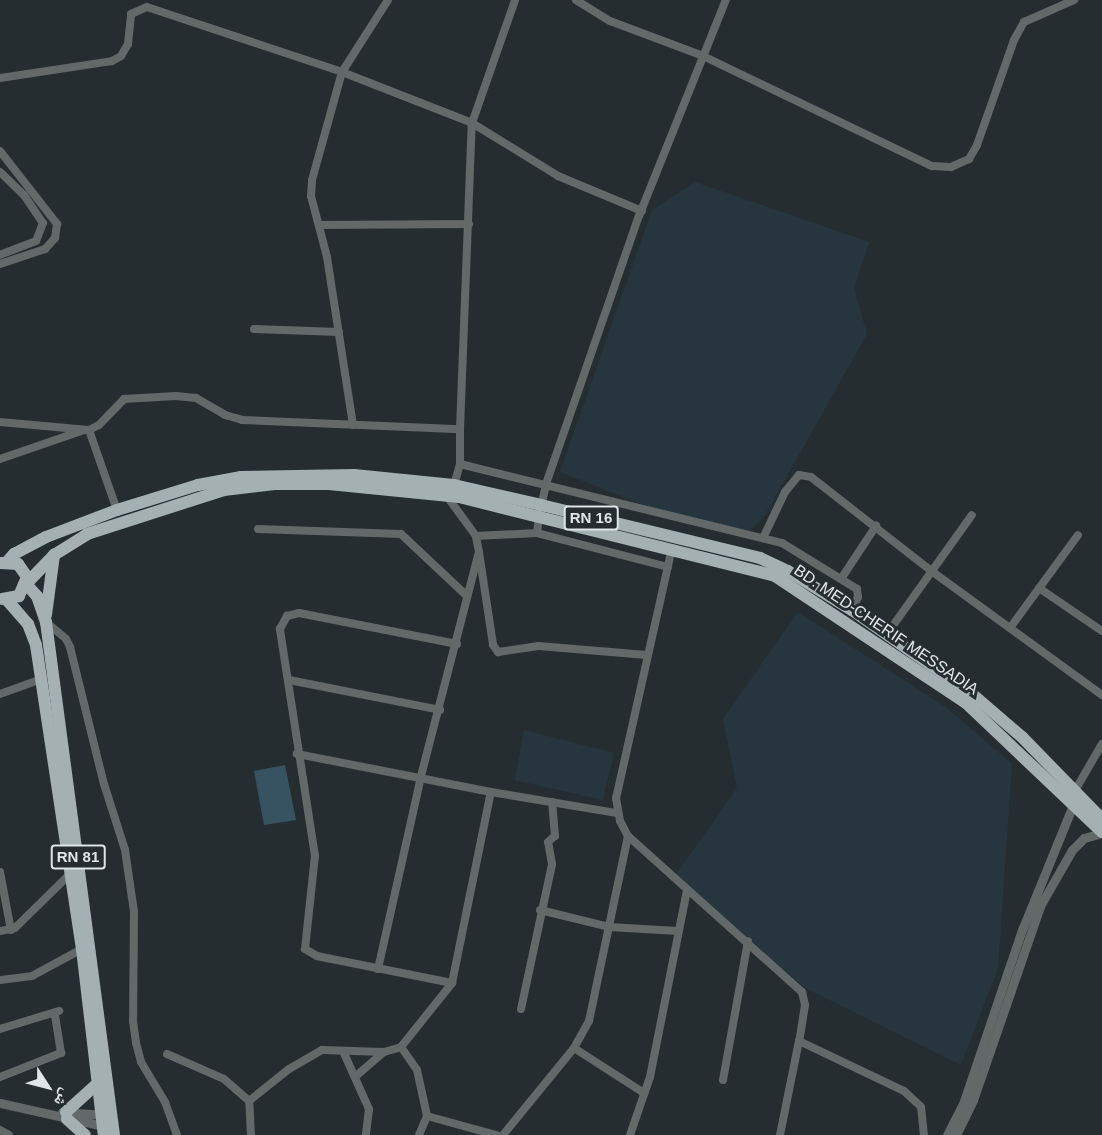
<!DOCTYPE html>
<html>
<head>
<meta charset="utf-8">
<style>
	body { margin:0 }
	#map { position:relative; width:1102px; height:1135px; overflow:hidden; background:#252d31; font-family:Helvetica,"Noto Naskh Arabic",sans-serif }
	div>[style] { position:absolute }
	[style*='--x'] { left:calc(var(--x)*1px); top:calc(var(--y)*1px); width:calc(var(--w)*1px); rotate:calc(var(--a)*1deg) }
	.built>* { inset:0; background:#27363e }
	.green>* { inset:0; background:#375362 }
	.minor>* { height:8px; margin:-4px; padding:0 4px; transform-origin:4px; border-radius:4px; background:#636869 }
	.tertiary>* { height:9px; margin:-4.5px; padding:0 4.5px; transform-origin:4.5px; border-radius:4.5px; background:#636869 }
	.trunk>* { height:12px; margin:-6px; padding:0 6px; transform-origin:6px; border-radius:6px; background:#a4b0b2 }
	span { translate:-50% -50%; white-space:nowrap; text-align:center; line-height:1.15; -webkit-text-stroke:6px #252d31; paint-order:stroke }
	.shield-label span { padding:2px 4px; background:#252d31; border:2px solid; border-radius:4px; -webkit-text-stroke-width:0 }
	.shield-label { font-size:15px; color:#e0e5e8; font-weight:700 }
	.street-label { font-size:16px; color:#e0e5e8 }
	.north { position:absolute; left:18px; top:1057px; width:60px; height:60px; -webkit-text-stroke:4px #252d31; paint-order:stroke; rotate:126deg; font-size:16px; font-weight:700; line-height:24px; text-align:center; color:#e0e5e8 }
	.north::after { content:''; display:block; margin:auto; width:21px; height:27px; background:#e0e5e8; clip-path:polygon(50% 0,100% 100%,50% 72%,0 100%) }
</style>
</head>
<body>
<div id="map">
	<div class="built">
		<div style="clip-path:polygon(695px 182px,869px 242px,854px 288px,867px 334px,765px 515px,750px 531px,664px 513px,560px 472px,652px 210px)"></div>
		<div style="clip-path:polygon(798px 612px,947px 708px,1012px 764px,998px 968px,961px 1065px,805px 988px,675px 876px,737px 788px,723px 719px)"></div>
		<div style="clip-path:polygon(524px 730px,614px 753px,603px 800px,515px 780px)"></div>
	</div>
	<div class="green">
		<div style="clip-path:polygon(285px 765px,296px 820px,264px 825px,254px 771px)"></div>
	</div>
	<div class="minor">
		<div style="--x:576;--y:0;--w:40;--a:32"></div>
		<div style="--x:610;--y:21;--w:99;--a:20.6"></div>
		<div style="--x:703;--y:56;--w:254;--a:25.7"></div>
		<div style="--x:932;--y:166;--w:19;--a:3"></div>
		<div style="--x:951;--y:167;--w:20;--a:-24"></div>
		<div style="--x:969;--y:159;--w:16;--a:-60"></div>
		<div style="--x:977;--y:145;--w:111;--a:-70.6"></div>
		<div style="--x:1014;--y:40;--w:21;--a:-61"></div>
		<div style="--x:1024;--y:22;--w:55;--a:-23.7"></div>
		<div style="--x:0;--y:78;--w:113;--a:-8.6"></div>
		<div style="--x:112;--y:61;--w:10;--a:-29"></div>
		<div style="--x:121;--y:56;--w:14;--a:-60"></div>
		<div style="--x:128;--y:44;--w:30;--a:-84"></div>
		<div style="--x:131;--y:14;--w:17;--a:-24"></div>
		<div style="--x:147;--y:7;--w:206;--a:18.4"></div>
		<div style="--x:342;--y:72;--w:140;--a:21.4"></div>
		<div style="--x:472;--y:123;--w:101;--a:31.6"></div>
		<div style="--x:558;--y:176;--w:91;--a:22.6"></div>
		<div style="--x:0;--y:151;--w:93;--a:52"></div>
		<div style="--x:57;--y:224;--w:14;--a:98"></div>
		<div style="--x:55;--y:238;--w:15;--a:132"></div>
		<div style="--x:45;--y:249;--w:47;--a:161.6"></div>
		<div style="--x:0;--y:172;--w:33;--a:44"></div>
		<div style="--x:24;--y:195;--w:34;--a:56"></div>
		<div style="--x:43;--y:223;--w:19;--a:111"></div>
		<div style="--x:36;--y:241;--w:39;--a:159"></div>
		<div style="--x:319;--y:225;--w:150;--a:-0.4"></div>
		<div style="--x:254;--y:329;--w:85;--a:2"></div>
		<div style="--x:0;--y:422;--w:89;--a:5.1"></div>
		<div style="--x:89;--y:430;--w:11;--a:-27"></div>
		<div style="--x:99;--y:425;--w:36;--a:-46"></div>
		<div style="--x:124;--y:399;--w:52;--a:-3.3"></div>
		<div style="--x:176;--y:396;--w:20;--a:6"></div>
		<div style="--x:196;--y:398;--w:34;--a:30"></div>
		<div style="--x:225;--y:415;--w:18;--a:16"></div>
		<div style="--x:242;--y:420;--w:218;--a:2.4"></div>
		<div style="--x:460;--y:429;--w:35;--a:90"></div>
		<div style="--x:460;--y:464;--w:22;--a:106"></div>
		<div style="--x:353;--y:425;--w:170;--a:-98.8"></div>
		<div style="--x:327;--y:257;--w:63;--a:-104.7"></div>
		<div style="--x:311;--y:196;--w:16;--a:-86"></div>
		<div style="--x:312;--y:180;--w:112;--a:-74.5"></div>
		<div style="--x:342;--y:72;--w:85;--a:-57.4"></div>
		<div style="--x:460;--y:429;--w:306;--a:-87.8"></div>
		<div style="--x:472;--y:123;--w:130;--a:-70.7"></div>
		<div style="--x:89;--y:430;--w:85;--a:70.7"></div>
		<div style="--x:0;--y:459;--w:89;--a:-19"></div>
		<div style="--x:460;--y:464;--w:332;--a:13.8"></div>
		<div style="--x:782;--y:543;--w:88;--a:31.5"></div>
		<div style="--x:857;--y:589;--w:8;--a:83"></div>
		<div style="--x:858;--y:597;--w:14;--a:115"></div>
		<div style="--x:258;--y:529;--w:143;--a:2"></div>
		<div style="--x:401;--y:534;--w:88;--a:43.2"></div>
		<div style="--x:476;--y:536;--w:61;--a:-2.8"></div>
		<div style="--x:764;--y:536;--w:49;--a:-64.5"></div>
		<div style="--x:785;--y:492;--w:22;--a:-51"></div>
		<div style="--x:799;--y:475;--w:12;--a:9"></div>
		<div style="--x:811;--y:477;--w:151;--a:38"></div>
		<div style="--x:930;--y:570;--w:213;--a:36"></div>
		<div style="--x:672;--y:548;--w:256;--a:102.6"></div>
		<div style="--x:616;--y:798;--w:23;--a:80"></div>
		<div style="--x:620;--y:821;--w:17;--a:62"></div>
		<div style="--x:628;--y:836;--w:234;--a:41.9"></div>
		<div style="--x:802;--y:992;--w:13;--a:77"></div>
		<div style="--x:805;--y:1005;--w:36;--a:99"></div>
		<div style="--x:799;--y:1041;--w:116;--a:25.5"></div>
		<div style="--x:904;--y:1091;--w:23;--a:43"></div>
		<div style="--x:921;--y:1107;--w:28;--a:84"></div>
		<div style="--x:479;--y:552;--w:94;--a:81.4"></div>
		<div style="--x:493;--y:645;--w:9;--a:54"></div>
		<div style="--x:498;--y:652;--w:41;--a:-8.3"></div>
		<div style="--x:539;--y:646;--w:108;--a:4.8"></div>
		<div style="--x:668;--y:567;--w:135;--a:-165.5"></div>
		<div style="--x:537;--y:533;--w:16;--a:-83"></div>
		<div style="--x:539;--y:517;--w:34;--a:-78"></div>
		<div style="--x:546;--y:484;--w:284;--a:-70.9"></div>
		<div style="--x:639;--y:216;--w:233;--a:-68.1"></div>
		<div style="--x:841;--y:579;--w:64;--a:-56.6"></div>
		<div style="--x:1039;--y:588;--w:76;--a:34.3"></div>
		<div style="--x:46;--y:622;--w:26;--a:40"></div>
		<div style="--x:66;--y:639;--w:9;--a:63"></div>
		<div style="--x:70;--y:647;--w:141;--a:76.1"></div>
		<div style="--x:104;--y:784;--w:69;--a:72.3"></div>
		<div style="--x:125;--y:850;--w:63;--a:81.7"></div>
		<div style="--x:134;--y:912;--w:109;--a:90.5"></div>
		<div style="--x:133;--y:1021;--w:22;--a:82"></div>
		<div style="--x:136;--y:1043;--w:20;--a:75"></div>
		<div style="--x:141;--y:1062;--w:47;--a:59"></div>
		<div style="--x:165;--y:1102;--w:35;--a:70"></div>
		<div style="--x:1010;--y:628;--w:115;--a:-53.8"></div>
		<div style="--x:887;--y:634;--w:146;--a:-54.5"></div>
		<div style="--x:289;--y:680;--w:154;--a:11.2"></div>
		<div style="--x:0;--y:694;--w:45;--a:-19.7"></div>
		<div style="--x:491;--y:792;--w:128;--a:9.5"></div>
		<div style="--x:1073;--y:794;--w:58;--a:-59.9"></div>
		<div style="--x:0;--y:872;--w:59;--a:79.3"></div>
		<div style="--x:540;--y:910;--w:71;--a:13.8"></div>
		<div style="--x:609;--y:927;--w:69;--a:3.3"></div>
		<div style="--x:0;--y:931;--w:15;--a:-11"></div>
		<div style="--x:15;--y:928;--w:78;--a:-44.5"></div>
		<div style="--x:378;--y:969;--w:198;--a:-77.4"></div>
		<div style="--x:421;--y:776;--w:231;--a:-75.5"></div>
		<div style="--x:479;--y:552;--w:16;--a:-101"></div>
		<div style="--x:476;--y:536;--w:51;--a:-126.2"></div>
		<div style="--x:0;--y:980;--w:32;--a:-7"></div>
		<div style="--x:32;--y:976;--w:57;--a:-28.4"></div>
		<div style="--x:452;--y:983;--w:138;--a:-168.7"></div>
		<div style="--x:317;--y:956;--w:14;--a:-150"></div>
		<div style="--x:305;--y:949;--w:94;--a:-83.9"></div>
		<div style="--x:315;--y:856;--w:230;--a:-98.8"></div>
		<div style="--x:280;--y:629;--w:15;--a:-62"></div>
		<div style="--x:287;--y:616;--w:12;--a:-14"></div>
		<div style="--x:299;--y:613;--w:161;--a:11.1"></div>
		<div style="--x:521;--y:1009;--w:148;--a:-77.9"></div>
		<div style="--x:552;--y:864;--w:22;--a:-100"></div>
		<div style="--x:548;--y:842;--w:9;--a:-41"></div>
		<div style="--x:555;--y:836;--w:34;--a:-95"></div>
		<div style="--x:0;--y:1029;--w:62;--a:-17"></div>
		<div style="--x:401;--y:1047;--w:28;--a:55"></div>
		<div style="--x:417;--y:1070;--w:47;--a:77.7"></div>
		<div style="--x:427;--y:1116;--w:72;--a:15.4"></div>
		<div style="--x:574;--y:1048;--w:83;--a:32.7"></div>
		<div style="--x:343;--y:1051;--w:64;--a:65.9"></div>
		<div style="--x:369;--y:1109;--w:26;--a:97"></div>
		<div style="--x:167;--y:1054;--w:62;--a:23.7"></div>
		<div style="--x:224;--y:1079;--w:33;--a:41"></div>
		<div style="--x:0;--y:1077;--w:66;--a:-21.5"></div>
		<div style="--x:61;--y:1053;--w:38;--a:-99"></div>
		<div style="--x:355;--y:1077;--w:38;--a:-41"></div>
		<div style="--x:723;--y:1080;--w:141;--a:-79.8"></div>
		<div style="--x:0;--y:1130;--w:10;--a:29"></div>
		<div style="--x:251;--y:1135;--w:34;--a:-93"></div>
		<div style="--x:249;--y:1101;--w:51;--a:-38.7"></div>
		<div style="--x:289;--y:1069;--w:38;--a:-30"></div>
		<div style="--x:322;--y:1050;--w:62;--a:1.8"></div>
		<div style="--x:384;--y:1052;--w:18;--a:-16"></div>
		<div style="--x:401;--y:1047;--w:82;--a:-51.4"></div>
		<div style="--x:452;--y:983;--w:195;--a:-78.5"></div>
		<div style="--x:491;--y:792;--w:198;--a:-168.9"></div>
		<div style="--x:419;--y:1135;--w:21;--a:-67"></div>
		<div style="--x:503;--y:1135;--w:112;--a:-50.8"></div>
		<div style="--x:574;--y:1048;--w:31;--a:-61"></div>
		<div style="--x:589;--y:1021;--w:189;--a:-78.1"></div>
		<div style="--x:630;--y:1135;--w:61;--a:-71"></div>
		<div style="--x:650;--y:1077;--w:191;--a:-78.8"></div>
		<div style="--x:780;--y:1135;--w:96;--a:-78.6"></div>
	</div>
	<div class="tertiary">
		<div style="--x:0;--y:1103;--w:111;--a:12.5"></div>
		<div style="--x:62;--y:1112;--w:43;--a:4"></div>
		<div style="--x:947;--y:1135;--w:38;--a:-63"></div>
		<div style="--x:964;--y:1101;--w:181;--a:-71.3"></div>
		<div style="--x:1022;--y:930;--w:135;--a:-67.8"></div>
		<div style="--x:956;--y:1135;--w:39;--a:-64"></div>
		<div style="--x:973;--y:1100;--w:205;--a:-70.9"></div>
		<div style="--x:1040;--y:906;--w:64;--a:-60.3"></div>
		<div style="--x:1072;--y:850;--w:17;--a:-45"></div>
		<div style="--x:1084;--y:838;--w:19;--a:-16"></div>
	</div>
	<div class="trunk">
		<div style="--x:7;--y:562;--w:11;--a:-49"></div>
		<div style="--x:14;--y:554;--w:36;--a:-28"></div>
		<div style="--x:46;--y:537;--w:76;--a:-20.8"></div>
		<div style="--x:117;--y:510;--w:85;--a:-17.2"></div>
		<div style="--x:198;--y:485;--w:44;--a:-10.5"></div>
		<div style="--x:241;--y:477;--w:113;--a:-1"></div>
		<div style="--x:354;--y:475;--w:100;--a:5.7"></div>
		<div style="--x:454;--y:485;--w:89;--a:12.9"></div>
		<div style="--x:541;--y:505;--w:225;--a:13.6"></div>
		<div style="--x:760;--y:558;--w:31;--a:25"></div>
		<div style="--x:788;--y:571;--w:75;--a:31.4"></div>
		<div style="--x:852;--y:610;--w:146;--a:35"></div>
		<div style="--x:972;--y:694;--w:66;--a:40.7"></div>
		<div style="--x:1022;--y:737;--w:115;--a:45.7"></div>
		<div style="--x:1;--y:563;--w:17;--a:3"></div>
		<div style="--x:18;--y:564;--w:16;--a:55"></div>
		<div style="--x:27;--y:577;--w:21;--a:113"></div>
		<div style="--x:19;--y:596;--w:17;--a:170"></div>
		<div style="--x:27;--y:583;--w:39;--a:-46"></div>
		<div style="--x:54;--y:555;--w:39;--a:-32"></div>
		<div style="--x:87;--y:534;--w:144;--a:-17.8"></div>
		<div style="--x:224;--y:490;--w:51;--a:-6.7"></div>
		<div style="--x:275;--y:484;--w:54;--a:0"></div>
		<div style="--x:329;--y:484;--w:131;--a:5.7"></div>
		<div style="--x:459;--y:497;--w:326;--a:14"></div>
		<div style="--x:775;--y:576;--w:228;--a:33.6"></div>
		<div style="--x:965;--y:702;--w:189;--a:43.5"></div>
		<div style="--x:27;--y:585;--w:15;--a:48"></div>
		<div style="--x:37;--y:596;--w:28;--a:71"></div>
		<div style="--x:46;--y:622;--w:517;--a:82.45"></div>
		<div style="--x:7;--y:600;--w:32;--a:49"></div>
		<div style="--x:28;--y:624;--w:22;--a:69"></div>
		<div style="--x:36;--y:645;--w:307;--a:81.4"></div>
		<div style="--x:82;--y:949;--w:187;--a:83.3"></div>
		<div style="--x:46;--y:615;--w:61;--a:-82.4"></div>
		<div style="--x:66;--y:1112;--w:43;--a:-42.2"></div>
		<div style="--x:67;--y:1119;--w:24;--a:42"></div>
	</div>
	<div class="shield-label">
		<span style="left:591px;top:518px">RN 16</span>
		<span style="left:78px;top:857px">RN 81</span>
	</div>
	<div class="street-label">
		<span style="left:886px;top:630px;rotate:34deg">BD. MED-CHERIF MESSADIA</span>
	</div>
	<div class="north">ش</div>
</div>
</body>
</html>
